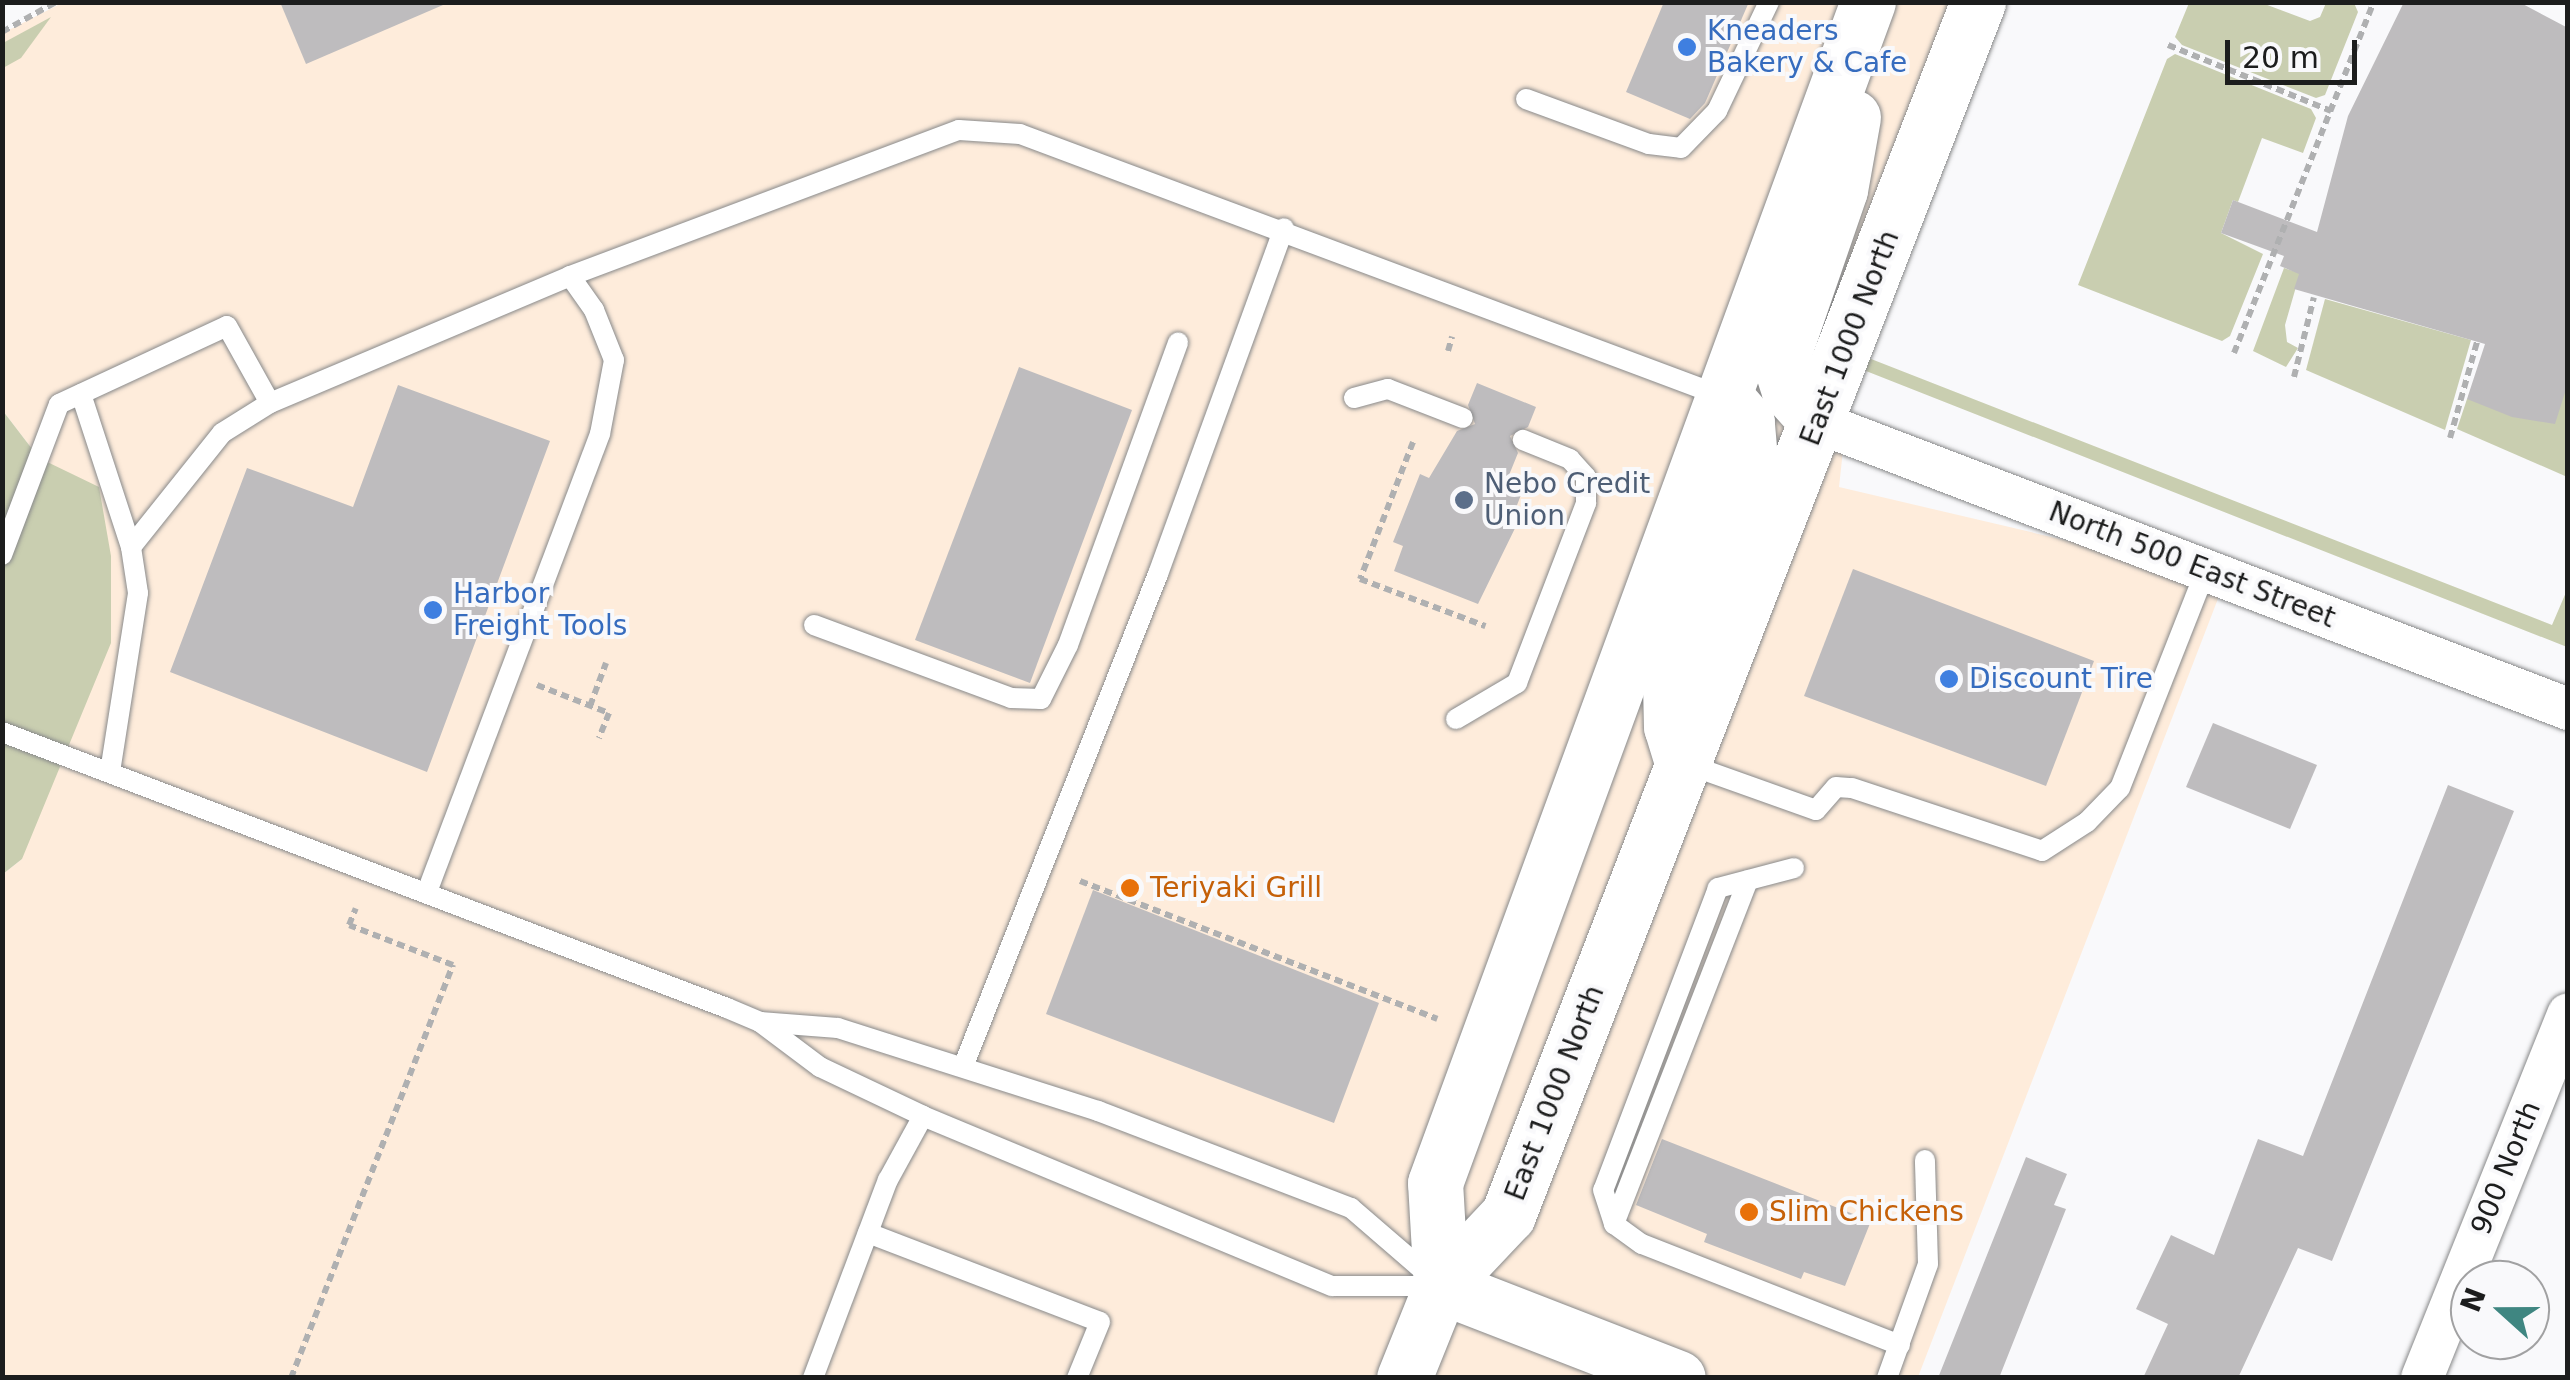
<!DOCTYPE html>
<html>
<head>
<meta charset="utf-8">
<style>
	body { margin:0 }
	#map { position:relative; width:2570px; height:1380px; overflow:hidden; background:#f9f9fb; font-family:"DejaVu Sans",sans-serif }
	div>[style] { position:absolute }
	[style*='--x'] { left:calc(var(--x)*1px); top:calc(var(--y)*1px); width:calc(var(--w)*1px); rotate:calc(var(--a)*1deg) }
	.commercial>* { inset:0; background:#feecdb }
	.green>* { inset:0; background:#c9ceb0 }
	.building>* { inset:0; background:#bebcbe }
	.path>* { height:6px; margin-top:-3px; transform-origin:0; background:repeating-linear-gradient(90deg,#afb0b1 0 8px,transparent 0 13px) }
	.roads { filter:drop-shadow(0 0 2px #88898a) drop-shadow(0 0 2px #88898a) }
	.lane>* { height:20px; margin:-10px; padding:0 10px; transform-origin:10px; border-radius:10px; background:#fff }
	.street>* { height:42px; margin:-21px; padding:0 21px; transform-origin:21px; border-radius:21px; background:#fff }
	.secondary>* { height:55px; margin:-27.5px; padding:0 27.5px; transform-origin:27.5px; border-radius:27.5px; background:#fff }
	.dots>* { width:28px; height:28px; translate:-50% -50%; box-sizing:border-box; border:5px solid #f9f9fb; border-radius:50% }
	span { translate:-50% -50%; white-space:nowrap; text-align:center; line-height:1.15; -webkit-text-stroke:8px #f9f9fb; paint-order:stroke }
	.shop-label { font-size:28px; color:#366cbe }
	.left { translate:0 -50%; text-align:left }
	.street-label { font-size:28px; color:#1c1d1d }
	.service-label { font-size:28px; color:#4e5e75 }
	.food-label { font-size:28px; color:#c56008 }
	.frame { position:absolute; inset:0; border:5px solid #1c1d1d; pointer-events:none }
	.north { position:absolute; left:2450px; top:1260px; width:100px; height:100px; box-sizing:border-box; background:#f9f9fb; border:2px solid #a1a1a2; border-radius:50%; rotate:291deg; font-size:28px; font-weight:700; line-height:40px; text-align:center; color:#1c1d1d }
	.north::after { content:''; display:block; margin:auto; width:35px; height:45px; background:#3f8681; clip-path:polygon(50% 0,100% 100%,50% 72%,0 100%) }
	.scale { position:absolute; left:2225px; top:40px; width:132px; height:45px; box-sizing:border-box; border:5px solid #1c1d1d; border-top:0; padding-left:12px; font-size:30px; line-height:35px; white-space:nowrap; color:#1c1d1d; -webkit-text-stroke:8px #f9f9fb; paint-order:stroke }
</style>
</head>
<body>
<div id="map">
	<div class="commercial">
		<div style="clip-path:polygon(62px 3px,1949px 3px,1817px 421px,1845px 432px,1839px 487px,2226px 578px,1918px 1377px,3px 1377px,3px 874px,22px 859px,39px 458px,3px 411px,3px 33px)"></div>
	</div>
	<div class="green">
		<div style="clip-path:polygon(2189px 3px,2262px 3px,2310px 21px,2320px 17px,2326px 3px,2354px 3px,2358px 12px,2325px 95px,2316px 98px,2182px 45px,2175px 37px)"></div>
		<div style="clip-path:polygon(51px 17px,21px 58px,3px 68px,3px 43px)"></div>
		<div style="clip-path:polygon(2175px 54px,2311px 109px,2316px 118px,2303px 153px,2262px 138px,2238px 202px,2233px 200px,2221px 233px,2263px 254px,2230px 336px,2222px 341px,2078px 285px,2167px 59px)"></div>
		<div style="clip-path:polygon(2284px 268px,2300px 273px,2285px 325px,2287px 342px,2298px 348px,2286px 367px,2253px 351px)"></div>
		<div style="clip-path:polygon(2325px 299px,2471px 340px,2445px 430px,2306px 370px)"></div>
		<div style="clip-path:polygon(1866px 357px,2552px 625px,2567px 590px,2567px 647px,1866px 371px)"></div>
		<div style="clip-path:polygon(2567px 383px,2565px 476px,2457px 429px,2467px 399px)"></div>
		<div style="clip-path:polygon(3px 411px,39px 458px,99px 487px,111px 556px,111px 643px,22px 859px,3px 874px)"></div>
	</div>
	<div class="building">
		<div style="clip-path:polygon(280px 2px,450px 2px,306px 64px)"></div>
		<div style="clip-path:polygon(1664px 2px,1749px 2px,1705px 103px,1690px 119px,1626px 92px)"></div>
		<div style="clip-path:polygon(2404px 2px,2519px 2px,2568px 28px,2568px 383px,2555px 424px,2512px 417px,2467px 399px,2485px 344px,2294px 289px,2299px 274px,2280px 266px,2284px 256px,2221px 233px,2233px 200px,2317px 232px,2348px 116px)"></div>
		<div style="clip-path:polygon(1019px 367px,1132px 410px,1030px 683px,915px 640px)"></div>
		<div style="clip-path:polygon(1477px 383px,1536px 407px,1528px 427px,1510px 436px,1518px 453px,1507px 480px,1524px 487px,1514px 513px,1520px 518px,1478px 604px,1394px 571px,1403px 546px,1393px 542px,1420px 474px,1429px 478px,1457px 431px,1475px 424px,1468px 405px)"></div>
		<div style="clip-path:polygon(398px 385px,550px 441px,427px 772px,170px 672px,247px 468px,353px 507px)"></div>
		<div style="clip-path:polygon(1853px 569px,2094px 661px,2046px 786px,1804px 696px)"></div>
		<div style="clip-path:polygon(2213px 723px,2317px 765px,2290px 829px,2186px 787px)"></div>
		<div style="clip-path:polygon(2448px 785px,2514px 811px,2332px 1261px,2298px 1248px,2238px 1378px,2143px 1378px,2168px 1324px,2136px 1309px,2171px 1235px,2214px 1255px,2258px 1139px,2303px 1156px)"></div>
		<div style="clip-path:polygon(1093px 890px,1379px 1003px,1334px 1123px,1046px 1014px)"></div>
		<div style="clip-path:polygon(1662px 1139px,1871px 1221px,1845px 1286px,1804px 1272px,1801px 1279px,1704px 1242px,1707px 1234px,1636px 1205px)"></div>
		<div style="clip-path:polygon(2026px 1157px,2067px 1174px,2054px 1205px,2066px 1209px,1999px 1378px,1938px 1378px)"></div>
	</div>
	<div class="path">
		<div style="--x:2;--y:32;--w:62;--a:-29.1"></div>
		<div style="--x:2168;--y:45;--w:176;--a:22"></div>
		<div style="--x:1448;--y:351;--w:15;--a:-74"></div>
		<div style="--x:2234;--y:353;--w:378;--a:-68.3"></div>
		<div style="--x:2294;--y:377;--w:82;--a:-76"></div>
		<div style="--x:2450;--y:438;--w:100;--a:-74.3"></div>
		<div style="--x:1413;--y:442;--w:147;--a:111.1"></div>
		<div style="--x:1360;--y:579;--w:134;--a:20.6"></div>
		<div style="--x:537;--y:685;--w:77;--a:21.3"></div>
		<div style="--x:609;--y:713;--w:27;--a:112"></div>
		<div style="--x:590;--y:706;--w:46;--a:-69.6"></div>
		<div style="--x:1080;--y:881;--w:383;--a:21.1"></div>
		<div style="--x:291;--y:1378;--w:444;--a:-68.6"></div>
		<div style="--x:453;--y:965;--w:111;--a:-159"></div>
		<div style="--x:349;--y:925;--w:18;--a:-68"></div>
	</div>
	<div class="roads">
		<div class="lane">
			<div style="--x:1526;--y:99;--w:131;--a:20.1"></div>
			<div style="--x:1649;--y:144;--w:32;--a:7"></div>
			<div style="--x:1681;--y:148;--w:52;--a:-45.8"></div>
			<div style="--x:1717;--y:111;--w:121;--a:-64.5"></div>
			<div style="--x:570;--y:276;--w:415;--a:-20.6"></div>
			<div style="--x:959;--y:130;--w:61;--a:3.8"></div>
			<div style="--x:1020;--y:134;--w:746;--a:20.48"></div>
			<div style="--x:81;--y:394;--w:161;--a:71.9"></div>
			<div style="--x:1354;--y:398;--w:35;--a:-15"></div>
			<div style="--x:1388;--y:389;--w:80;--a:21.1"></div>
			<div style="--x:2;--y:555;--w:161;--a:-69.3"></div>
			<div style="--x:59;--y:404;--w:185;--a:-24.9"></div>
			<div style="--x:227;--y:326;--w:88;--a:60.8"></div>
			<div style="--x:814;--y:625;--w:210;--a:20.3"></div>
			<div style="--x:1011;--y:698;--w:30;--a:2"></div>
			<div style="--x:1041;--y:699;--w:60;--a:-63.4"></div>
			<div style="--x:1068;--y:645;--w:322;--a:-70"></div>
			<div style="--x:1456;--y:719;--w:71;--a:-30.5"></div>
			<div style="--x:1517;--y:683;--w:193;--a:-69"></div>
			<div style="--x:1586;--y:503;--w:26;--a:-90"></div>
			<div style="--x:1586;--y:477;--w:24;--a:-132"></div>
			<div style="--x:1570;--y:459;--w:51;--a:-158"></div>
			<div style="--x:2;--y:732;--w:776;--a:20.84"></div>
			<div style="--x:727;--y:1008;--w:36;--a:23"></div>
			<div style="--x:760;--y:1022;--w:75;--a:36.9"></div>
			<div style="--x:820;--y:1067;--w:114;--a:25.4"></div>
			<div style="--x:923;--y:1116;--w:443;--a:22.6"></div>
			<div style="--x:1332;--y:1286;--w:107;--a:0"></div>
			<div style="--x:1684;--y:763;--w:140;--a:19.6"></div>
			<div style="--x:1816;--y:810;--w:30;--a:-49"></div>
			<div style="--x:1836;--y:787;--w:16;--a:4"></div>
			<div style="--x:1852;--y:788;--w:200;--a:18.3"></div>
			<div style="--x:2042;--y:851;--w:54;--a:-32.8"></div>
			<div style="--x:2087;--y:822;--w:47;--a:-45.9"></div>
			<div style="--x:2120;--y:788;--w:234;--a:-68.5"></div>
			<div style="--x:110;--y:772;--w:181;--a:-81.1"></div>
			<div style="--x:138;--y:593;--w:47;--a:-98.7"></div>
			<div style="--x:131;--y:547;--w:146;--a:-51.4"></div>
			<div style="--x:222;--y:433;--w:57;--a:-32"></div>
			<div style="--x:270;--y:403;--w:326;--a:-22.9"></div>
			<div style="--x:570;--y:276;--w:42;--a:54.8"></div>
			<div style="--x:594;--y:310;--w:54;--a:68.2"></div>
			<div style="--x:614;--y:360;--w:75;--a:100.7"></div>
			<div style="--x:600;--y:434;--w:491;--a:110.7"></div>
			<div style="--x:1794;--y:868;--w:79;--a:165.3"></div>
			<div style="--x:1718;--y:888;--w:323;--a:110.8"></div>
			<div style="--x:1603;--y:1190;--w:36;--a:72"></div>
			<div style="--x:1614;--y:1224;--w:34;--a:36"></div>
			<div style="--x:1642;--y:1244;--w:277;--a:21.4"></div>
			<div style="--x:760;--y:1022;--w:78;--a:4.4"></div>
			<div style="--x:838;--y:1028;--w:273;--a:17.7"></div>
			<div style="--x:1098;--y:1111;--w:271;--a:21"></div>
			<div style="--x:1351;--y:1208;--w:107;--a:40.8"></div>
			<div style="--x:963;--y:1067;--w:530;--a:-68.42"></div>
			<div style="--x:1158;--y:574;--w:368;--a:-70"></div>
			<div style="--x:1614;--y:1224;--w:369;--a:-68.7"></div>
			<div style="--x:868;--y:1233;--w:248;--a:21"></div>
			<div style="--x:1100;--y:1322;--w:61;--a:112.3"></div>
			<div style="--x:813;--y:1378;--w:212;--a:-69.3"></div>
			<div style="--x:888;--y:1180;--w:73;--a:-61.3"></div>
			<div style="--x:1887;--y:1378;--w:121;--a:-70.2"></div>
			<div style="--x:1928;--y:1264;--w:104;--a:-91.7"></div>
		</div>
		<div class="street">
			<div style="--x:1817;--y:422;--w:804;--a:20.91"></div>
			<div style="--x:2422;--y:1378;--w:392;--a:-68.1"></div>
		</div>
		<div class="secondary">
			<div style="--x:1817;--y:422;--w:42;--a:-132.1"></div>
			<div style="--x:1789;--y:391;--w:28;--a:-108"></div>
			<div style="--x:1780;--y:364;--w:184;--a:-71"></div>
			<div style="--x:1840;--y:190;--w:74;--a:-79.9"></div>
			<div style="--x:1681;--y:759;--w:34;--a:-107"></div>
			<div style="--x:1671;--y:727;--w:43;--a:-91.3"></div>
			<div style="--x:1670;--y:684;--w:239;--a:-70.4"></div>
			<div style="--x:1750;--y:459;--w:37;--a:-95"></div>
			<div style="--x:1747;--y:422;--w:32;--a:-131"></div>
			<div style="--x:1441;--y:1286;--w:103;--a:-93.3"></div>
			<div style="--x:1435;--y:1183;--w:1258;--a:-69.87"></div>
			<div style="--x:1441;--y:1286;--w:254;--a:21.2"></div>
			<div style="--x:1404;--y:1378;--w:99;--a:-68.1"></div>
			<div style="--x:1441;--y:1286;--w:98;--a:-46.7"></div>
			<div style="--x:1508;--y:1215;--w:1301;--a:-68.82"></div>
		</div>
	</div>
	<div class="dots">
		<div style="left:1687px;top:47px;background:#3f7fe0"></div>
		<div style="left:1464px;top:500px;background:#5c6f8a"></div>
		<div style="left:433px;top:610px;background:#3f7fe0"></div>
		<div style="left:1949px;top:679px;background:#3f7fe0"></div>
		<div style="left:1130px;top:888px;background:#e8710a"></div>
		<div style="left:1749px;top:1212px;background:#e8710a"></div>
	</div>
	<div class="shop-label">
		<span class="left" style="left:1707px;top:47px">Kneaders<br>Bakery &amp; Cafe</span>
		<span class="left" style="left:453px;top:610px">Harbor<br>Freight Tools</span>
		<span class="left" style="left:1969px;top:679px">Discount Tire</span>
	</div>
	<div class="street-label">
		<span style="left:1850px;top:338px;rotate:-69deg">East 1000 North</span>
		<span style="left:2192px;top:565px;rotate:21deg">North 500 East Street</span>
		<span style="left:1555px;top:1093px;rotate:-69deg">East 1000 North</span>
		<span style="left:2506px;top:1168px;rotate:-68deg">900 North</span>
	</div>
	<div class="service-label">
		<span class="left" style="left:1484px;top:500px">Nebo Credit<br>Union</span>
	</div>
	<div class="food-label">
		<span class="left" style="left:1150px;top:888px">Teriyaki Grill</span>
		<span class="left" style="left:1769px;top:1212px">Slim Chickens</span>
	</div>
	<div class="frame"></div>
	<div class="north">N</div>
	<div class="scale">20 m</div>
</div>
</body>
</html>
